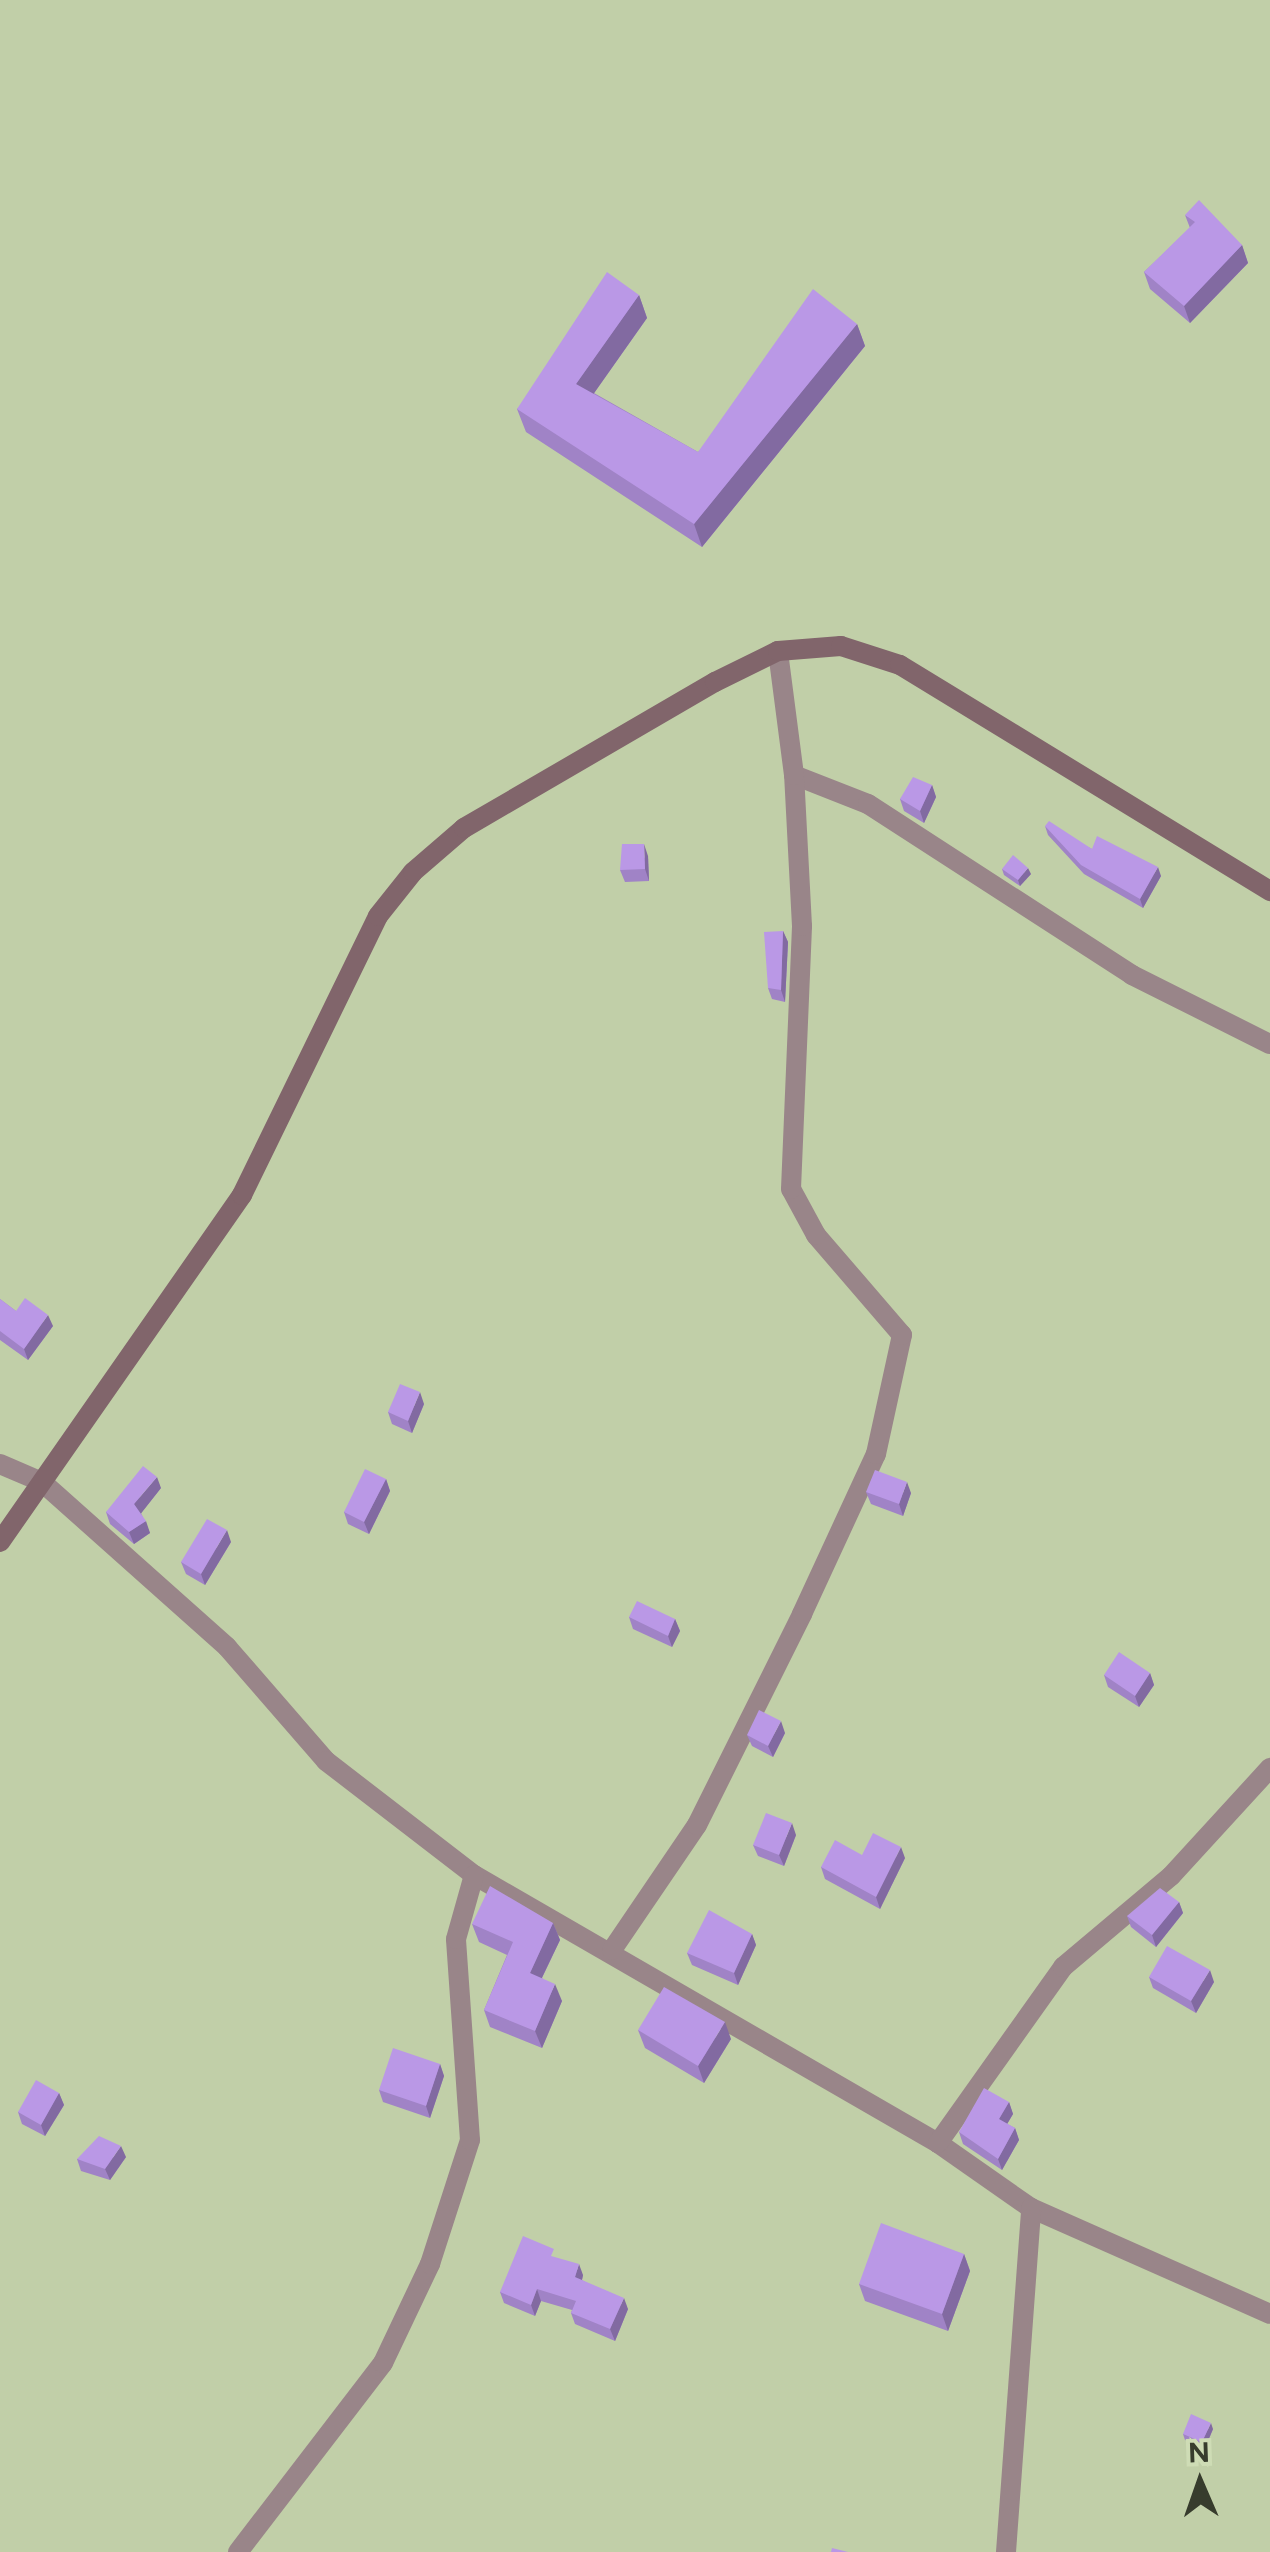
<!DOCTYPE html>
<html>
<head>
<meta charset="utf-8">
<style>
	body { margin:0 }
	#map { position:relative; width:1270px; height:2552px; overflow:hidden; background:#c1cfa8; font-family:Figtree,sans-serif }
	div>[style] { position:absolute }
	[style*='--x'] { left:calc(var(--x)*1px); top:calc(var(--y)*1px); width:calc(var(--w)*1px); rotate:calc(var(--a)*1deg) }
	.minor>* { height:20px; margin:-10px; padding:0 10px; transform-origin:10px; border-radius:10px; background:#998589 }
	.secondary>* { height:20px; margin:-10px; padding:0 10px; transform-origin:10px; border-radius:10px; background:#81656b }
	.wall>* { inset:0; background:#a083c6 }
	.shaded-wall>* { inset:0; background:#826aa1 }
	.building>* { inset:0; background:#ba98e6 }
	span { translate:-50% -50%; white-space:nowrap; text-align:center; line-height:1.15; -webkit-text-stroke:8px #cedcb5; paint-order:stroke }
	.north { position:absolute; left:1150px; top:2432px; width:100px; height:100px; -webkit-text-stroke:8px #cedcb5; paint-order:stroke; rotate:358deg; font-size:28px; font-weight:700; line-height:40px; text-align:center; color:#373c2d }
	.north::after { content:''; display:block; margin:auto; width:35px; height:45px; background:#373c2d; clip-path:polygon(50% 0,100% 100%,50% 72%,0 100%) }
</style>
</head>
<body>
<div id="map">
	<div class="minor">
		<div style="--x:794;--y:775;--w:79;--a:21.4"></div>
		<div style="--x:868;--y:804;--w:315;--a:32.9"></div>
		<div style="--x:1132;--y:975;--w:154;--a:26.6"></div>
		<div style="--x:0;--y:1464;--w:46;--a:23.2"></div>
		<div style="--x:42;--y:1482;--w:248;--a:41.7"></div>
		<div style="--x:227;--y:1647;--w:151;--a:49"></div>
		<div style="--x:326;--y:1761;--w:187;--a:37.6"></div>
		<div style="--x:474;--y:1875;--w:536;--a:30.01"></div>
		<div style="--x:938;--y:2143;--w:113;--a:35"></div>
		<div style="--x:1031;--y:2208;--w:261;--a:23.9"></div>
		<div style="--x:612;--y:1950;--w:151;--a:-55.8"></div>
		<div style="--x:697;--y:1825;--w:236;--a:-63.5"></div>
		<div style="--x:802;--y:1614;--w:176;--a:-65.2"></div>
		<div style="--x:876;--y:1454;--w:122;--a:-77.7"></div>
		<div style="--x:902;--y:1335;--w:132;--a:-130.7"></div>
		<div style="--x:816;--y:1235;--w:52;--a:-118.5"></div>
		<div style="--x:791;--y:1189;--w:263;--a:-87.6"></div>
		<div style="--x:802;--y:926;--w:151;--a:-93"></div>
		<div style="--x:794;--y:775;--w:125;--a:-97.4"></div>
		<div style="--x:938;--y:2143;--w:216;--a:-54.6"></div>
		<div style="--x:1063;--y:1967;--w:141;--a:-40.1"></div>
		<div style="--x:1171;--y:1876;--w:147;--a:-47.5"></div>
		<div style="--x:238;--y:2552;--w:238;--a:-52.5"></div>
		<div style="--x:383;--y:2363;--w:110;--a:-64.6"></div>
		<div style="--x:430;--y:2264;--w:130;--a:-72.1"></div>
		<div style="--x:470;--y:2140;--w:201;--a:-94"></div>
		<div style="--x:456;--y:1939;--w:66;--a:-74.3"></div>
		<div style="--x:1006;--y:2552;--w:345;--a:-85.8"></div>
	</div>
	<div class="secondary">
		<div style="--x:0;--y:1542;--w:423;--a:-55.1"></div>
		<div style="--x:242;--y:1195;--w:310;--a:-64"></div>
		<div style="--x:378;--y:916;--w:56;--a:-51.5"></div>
		<div style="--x:413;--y:872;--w:67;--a:-40.8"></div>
		<div style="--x:464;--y:828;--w:290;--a:-30.2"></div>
		<div style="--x:715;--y:682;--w:70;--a:-26.2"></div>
		<div style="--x:778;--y:651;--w:63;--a:-4.5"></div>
		<div style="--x:841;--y:646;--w:62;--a:17.9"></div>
		<div style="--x:900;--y:665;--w:434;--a:31.4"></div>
	</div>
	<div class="wall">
		<div style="clip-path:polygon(1185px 215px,1242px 245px,1248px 263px,1190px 323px,1150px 289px,1144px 272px,1190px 228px)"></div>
		<div style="clip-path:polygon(639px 295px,647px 318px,594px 393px,698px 452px,857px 324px,865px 346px,702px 547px,526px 432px,517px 409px)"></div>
		<div style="clip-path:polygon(932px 785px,936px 797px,924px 823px,904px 811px,900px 799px)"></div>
		<div style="clip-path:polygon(1045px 826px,1092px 849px,1161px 876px,1143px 908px,1084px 874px,1048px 835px)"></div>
		<div style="clip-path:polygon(648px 856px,649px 881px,625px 882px,620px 870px)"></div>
		<div style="clip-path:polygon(1002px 869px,1031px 874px,1020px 886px,1004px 875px)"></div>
		<div style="clip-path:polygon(783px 931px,788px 942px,785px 1002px,772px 999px,768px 988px)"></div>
		<div style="clip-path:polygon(0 1299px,16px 1311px,53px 1326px,28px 1360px,0 1340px)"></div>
		<div style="clip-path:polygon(424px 1404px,412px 1433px,392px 1424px,388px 1412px)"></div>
		<div style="clip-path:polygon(386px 1479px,390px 1491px,369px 1534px,348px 1524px,344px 1512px)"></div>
		<div style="clip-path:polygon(161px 1488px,141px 1513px,150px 1533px,134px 1544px,110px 1524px,106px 1512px)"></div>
		<div style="clip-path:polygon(866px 1492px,911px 1493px,903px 1516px,871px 1504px)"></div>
		<div style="clip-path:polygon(231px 1542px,205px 1585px,186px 1574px,181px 1562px)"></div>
		<div style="clip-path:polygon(629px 1617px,675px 1619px,680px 1631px,672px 1647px,633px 1629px)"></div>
		<div style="clip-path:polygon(1150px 1673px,1154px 1685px,1139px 1707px,1108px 1687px,1104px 1675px)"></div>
		<div style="clip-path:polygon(785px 1733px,773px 1757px,752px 1746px,747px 1735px)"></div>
		<div style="clip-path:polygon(796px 1835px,784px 1866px,758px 1856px,753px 1845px)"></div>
		<div style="clip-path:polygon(862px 1855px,905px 1858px,880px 1909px,825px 1879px,821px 1867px)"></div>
		<div style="clip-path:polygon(1179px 1902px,1183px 1913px,1156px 1947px,1131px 1927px,1127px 1916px)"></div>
		<div style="clip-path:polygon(553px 1923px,560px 1940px,542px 1978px,562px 2001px,542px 2048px,490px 2027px,484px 2010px,507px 1955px,479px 1942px,472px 1924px)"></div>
		<div style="clip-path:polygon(752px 1934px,756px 1945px,738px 1985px,692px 1965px,687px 1953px)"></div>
		<div style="clip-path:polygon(1149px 1977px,1214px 1982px,1196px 2013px,1153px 1988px)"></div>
		<div style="clip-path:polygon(638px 2030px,731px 2039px,704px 2083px,645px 2048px)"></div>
		<div style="clip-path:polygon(440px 2064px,444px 2076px,430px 2118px,383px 2102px,379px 2090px)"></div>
		<div style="clip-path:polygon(59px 2093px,64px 2105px,45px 2136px,22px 2124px,18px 2112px)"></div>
		<div style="clip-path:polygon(1009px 2102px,1013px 2114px,1007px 2124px,1015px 2128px,1019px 2140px,1002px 2170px,963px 2144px,959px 2132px)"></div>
		<div style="clip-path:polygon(126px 2157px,110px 2180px,81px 2171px,77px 2159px)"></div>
		<div style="clip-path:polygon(964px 2254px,970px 2271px,948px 2331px,865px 2301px,859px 2284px)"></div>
		<div style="clip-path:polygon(557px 2258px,583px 2275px,582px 2280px,628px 2309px,615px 2341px,575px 2324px,571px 2313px,572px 2310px,541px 2301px,535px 2316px,504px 2303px,500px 2292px)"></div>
		<div style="clip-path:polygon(1213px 2429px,1205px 2448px,1185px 2440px,1183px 2434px)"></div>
	</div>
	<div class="shaded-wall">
		<div style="clip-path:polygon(1242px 245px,1248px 263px,1190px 323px,1184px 306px)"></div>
		<div style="clip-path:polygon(639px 295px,647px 318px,585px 406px,576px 384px)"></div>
		<div style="clip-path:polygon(857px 324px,865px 346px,702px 547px,694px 524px)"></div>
		<div style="clip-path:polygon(932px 785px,936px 797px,924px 823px,920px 811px)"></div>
		<div style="clip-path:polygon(644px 844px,648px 856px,649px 881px,645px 869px)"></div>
		<div style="clip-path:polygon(1158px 867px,1161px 876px,1143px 908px,1140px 899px)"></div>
		<div style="clip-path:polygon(1028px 868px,1031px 874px,1020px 886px,1018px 880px)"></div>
		<div style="clip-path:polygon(783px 931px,788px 942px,785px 1002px,781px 990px)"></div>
		<div style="clip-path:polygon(48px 1315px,53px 1326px,28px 1360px,24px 1349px)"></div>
		<div style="clip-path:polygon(420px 1392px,424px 1404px,412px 1433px,408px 1421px)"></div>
		<div style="clip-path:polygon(157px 1477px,161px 1488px,139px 1516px,134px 1504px)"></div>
		<div style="clip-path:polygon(386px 1479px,390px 1491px,369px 1534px,364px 1522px)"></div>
		<div style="clip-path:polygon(907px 1482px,911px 1493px,903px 1516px,899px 1504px)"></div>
		<div style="clip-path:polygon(146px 1521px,150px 1533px,134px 1544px,129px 1532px)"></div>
		<div style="clip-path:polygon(227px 1530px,231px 1542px,205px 1585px,201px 1574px)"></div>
		<div style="clip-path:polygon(675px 1619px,680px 1631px,672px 1647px,668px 1636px)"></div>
		<div style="clip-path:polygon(1150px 1673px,1154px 1685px,1139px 1707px,1135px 1696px)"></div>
		<div style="clip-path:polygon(781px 1721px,785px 1733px,773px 1757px,768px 1746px)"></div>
		<div style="clip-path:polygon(792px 1823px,796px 1835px,784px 1866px,779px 1855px)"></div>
		<div style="clip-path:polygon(901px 1847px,905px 1858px,880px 1909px,876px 1897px)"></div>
		<div style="clip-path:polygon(1179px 1902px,1183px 1913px,1156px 1947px,1152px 1935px)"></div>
		<div style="clip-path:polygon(553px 1923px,560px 1940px,536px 1990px,530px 1973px)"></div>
		<div style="clip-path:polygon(752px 1934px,756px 1945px,738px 1985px,734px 1973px)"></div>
		<div style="clip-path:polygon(1210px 1970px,1214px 1982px,1196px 2013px,1191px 2001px)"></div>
		<div style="clip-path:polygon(555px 1984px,562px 2001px,542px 2048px,535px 2031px)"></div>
		<div style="clip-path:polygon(725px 2022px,731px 2039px,704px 2083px,698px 2066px)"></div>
		<div style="clip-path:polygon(440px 2064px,444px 2076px,430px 2118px,426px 2106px)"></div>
		<div style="clip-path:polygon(59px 2093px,64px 2105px,45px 2136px,41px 2125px)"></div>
		<div style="clip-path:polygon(1009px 2102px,1013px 2114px,1003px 2131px,999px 2119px)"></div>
		<div style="clip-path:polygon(1015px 2128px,1019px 2140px,1002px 2170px,998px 2159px)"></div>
		<div style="clip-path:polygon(121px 2146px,126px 2157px,110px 2180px,105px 2169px)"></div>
		<div style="clip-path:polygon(964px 2254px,970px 2271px,948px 2331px,942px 2314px)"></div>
		<div style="clip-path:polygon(579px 2264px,583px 2275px,580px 2289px,575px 2277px)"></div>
		<div style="clip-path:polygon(537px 2289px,541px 2301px,535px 2316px,531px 2305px)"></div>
		<div style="clip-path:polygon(624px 2298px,628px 2309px,615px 2341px,610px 2329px)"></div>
		<div style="clip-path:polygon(1211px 2423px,1213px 2429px,1205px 2448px,1202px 2442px)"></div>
	</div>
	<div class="building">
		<div style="clip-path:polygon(1199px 200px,1242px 245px,1184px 306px,1144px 272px,1195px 222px,1185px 215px)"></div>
		<div style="clip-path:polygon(607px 272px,639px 295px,576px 384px,698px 452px,813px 289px,857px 324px,694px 524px,517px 409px)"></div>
		<div style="clip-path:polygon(913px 777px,932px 785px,920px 811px,900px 799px)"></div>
		<div style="clip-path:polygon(1049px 821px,1092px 849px,1097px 836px,1158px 867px,1140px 899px,1081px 865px,1045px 826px)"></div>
		<div style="clip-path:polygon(622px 844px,644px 844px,645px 869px,620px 870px)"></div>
		<div style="clip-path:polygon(1013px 855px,1028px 868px,1018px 880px,1002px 869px)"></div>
		<div style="clip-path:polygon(783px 931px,781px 990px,768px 988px,764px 932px)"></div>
		<div style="clip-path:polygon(25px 1298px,48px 1315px,24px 1349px,0 1331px,0 1299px,16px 1311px)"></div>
		<div style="clip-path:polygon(400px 1384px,420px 1392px,408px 1421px,388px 1412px)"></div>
		<div style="clip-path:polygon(143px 1466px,157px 1477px,134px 1504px,146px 1521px,129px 1532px,106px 1512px)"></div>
		<div style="clip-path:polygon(365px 1469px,386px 1479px,364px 1522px,344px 1512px)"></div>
		<div style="clip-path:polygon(875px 1470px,907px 1482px,899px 1504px,866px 1492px)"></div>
		<div style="clip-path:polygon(207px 1519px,227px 1530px,201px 1574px,181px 1562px)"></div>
		<div style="clip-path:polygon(637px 1601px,675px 1619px,668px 1636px,629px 1617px)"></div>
		<div style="clip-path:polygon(1119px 1652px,1150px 1673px,1135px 1696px,1104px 1675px)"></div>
		<div style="clip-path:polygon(759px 1710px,781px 1721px,768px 1746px,747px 1735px)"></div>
		<div style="clip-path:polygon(766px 1813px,792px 1823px,779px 1855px,753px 1845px)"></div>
		<div style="clip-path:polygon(873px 1833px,901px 1847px,876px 1897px,821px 1867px,835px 1840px,862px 1855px)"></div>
		<div style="clip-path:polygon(490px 1886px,553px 1923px,530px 1973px,555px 1984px,535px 2031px,484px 2010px,513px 1942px,472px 1924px)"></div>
		<div style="clip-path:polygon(1160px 1888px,1179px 1902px,1152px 1935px,1127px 1916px)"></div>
		<div style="clip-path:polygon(709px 1910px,752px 1934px,734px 1973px,687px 1953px)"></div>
		<div style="clip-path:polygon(1167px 1946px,1210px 1970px,1191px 2001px,1149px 1977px)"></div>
		<div style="clip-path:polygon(664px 1987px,725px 2022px,698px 2066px,638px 2030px)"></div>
		<div style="clip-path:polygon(393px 2048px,440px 2064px,426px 2106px,379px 2090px)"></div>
		<div style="clip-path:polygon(36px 2080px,59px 2093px,41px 2125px,18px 2112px)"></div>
		<div style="clip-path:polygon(984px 2088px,1009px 2102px,999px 2119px,1015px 2128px,998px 2159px,959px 2132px)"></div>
		<div style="clip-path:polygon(99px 2136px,121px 2146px,105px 2169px,77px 2159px)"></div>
		<div style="clip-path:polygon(881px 2223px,964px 2254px,942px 2314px,859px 2284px)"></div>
		<div style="clip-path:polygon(523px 2236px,554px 2249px,551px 2256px,579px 2264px,575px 2277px,624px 2298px,610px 2329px,571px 2313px,576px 2301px,537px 2289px,531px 2305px,500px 2292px)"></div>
		<div style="clip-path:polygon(1191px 2414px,1211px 2423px,1202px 2442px,1183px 2434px)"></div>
		<div style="clip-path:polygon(832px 2548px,848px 2552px,831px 2552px)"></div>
	</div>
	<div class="north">N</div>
</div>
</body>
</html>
